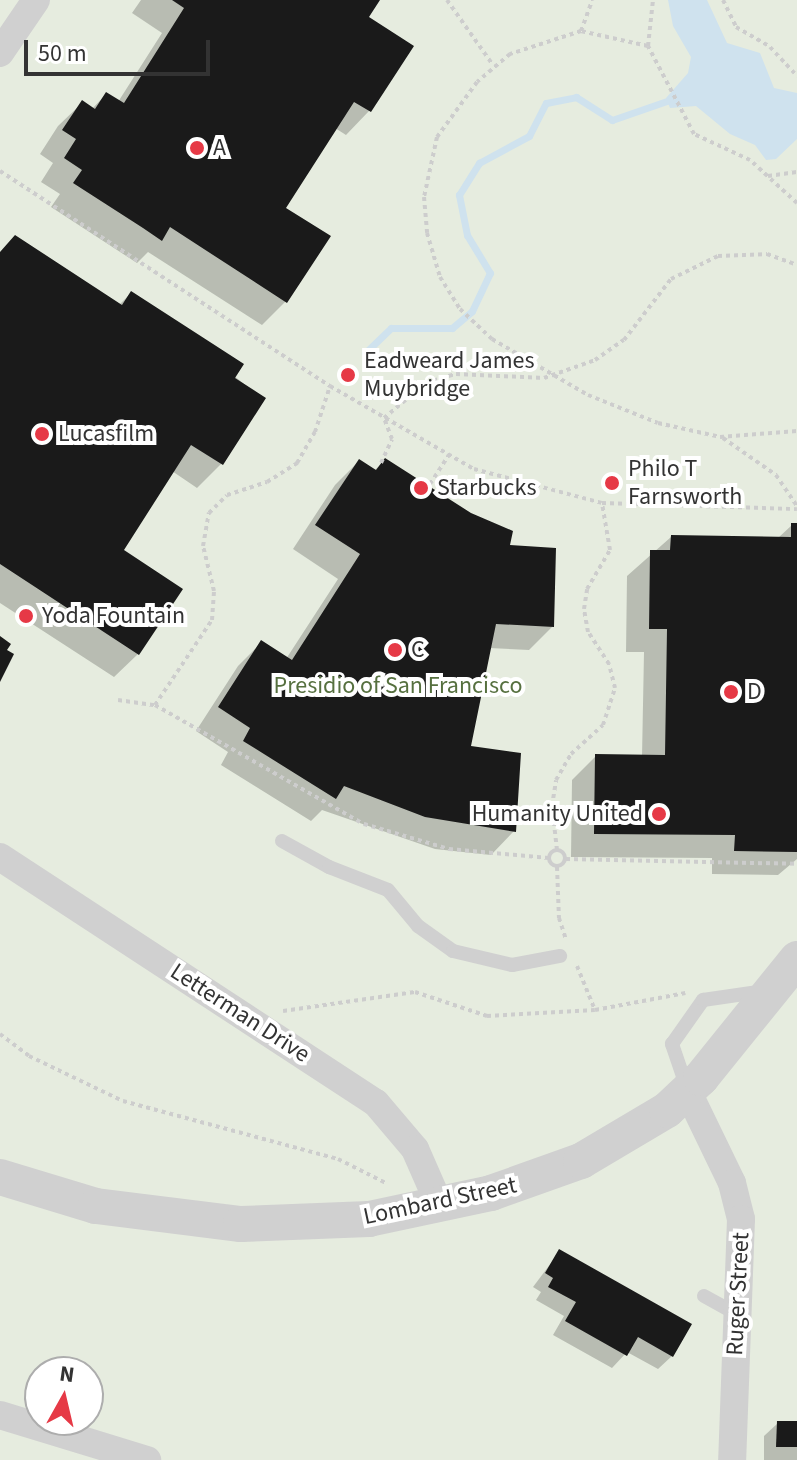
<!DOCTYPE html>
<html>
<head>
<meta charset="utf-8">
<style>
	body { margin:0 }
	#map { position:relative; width:797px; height:1460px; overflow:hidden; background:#fff; font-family:"Source Sans 3",sans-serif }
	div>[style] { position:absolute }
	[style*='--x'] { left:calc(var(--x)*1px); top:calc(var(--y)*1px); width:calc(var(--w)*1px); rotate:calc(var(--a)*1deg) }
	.green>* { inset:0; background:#e6ecdf }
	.water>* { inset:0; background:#cfe2ee }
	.shadow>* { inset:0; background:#0003 }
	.stream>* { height:7px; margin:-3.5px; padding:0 3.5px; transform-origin:3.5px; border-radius:3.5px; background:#cfe2ee }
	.building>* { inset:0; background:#1a1a1a }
	.path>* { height:4px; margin-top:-2px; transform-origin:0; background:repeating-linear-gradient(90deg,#cdcdcd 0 4px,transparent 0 8px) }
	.path>.ring { margin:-2px; padding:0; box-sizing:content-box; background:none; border:4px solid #cdcdcd; border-radius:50% }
	.service>* { height:14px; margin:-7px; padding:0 7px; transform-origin:7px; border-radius:7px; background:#d0d0d0 }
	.minor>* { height:28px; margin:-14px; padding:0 14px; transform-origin:14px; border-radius:14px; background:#d0d0d0 }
	.tertiary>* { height:36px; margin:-18px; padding:0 18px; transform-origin:18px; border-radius:18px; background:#d0d0d0 }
	.dots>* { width:22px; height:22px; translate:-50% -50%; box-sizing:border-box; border:4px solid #fff; border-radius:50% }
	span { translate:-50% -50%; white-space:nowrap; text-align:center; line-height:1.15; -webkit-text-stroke:8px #fff; paint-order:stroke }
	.poi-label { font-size:24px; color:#333 }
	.left { translate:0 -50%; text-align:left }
	.right { translate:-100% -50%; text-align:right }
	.park-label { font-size:24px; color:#56703f }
	.street-label { font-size:24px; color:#333 }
	.north { position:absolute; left:24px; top:1356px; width:80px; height:80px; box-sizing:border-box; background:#fff; border:2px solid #adadad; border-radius:50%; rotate:8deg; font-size:22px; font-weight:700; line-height:32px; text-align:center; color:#333 }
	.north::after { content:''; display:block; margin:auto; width:28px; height:36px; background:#e63946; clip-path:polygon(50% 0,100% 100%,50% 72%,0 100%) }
	.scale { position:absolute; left:24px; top:40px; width:186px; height:36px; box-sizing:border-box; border:4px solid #333; border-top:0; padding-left:10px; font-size:24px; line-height:28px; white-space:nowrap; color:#333; -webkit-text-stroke:6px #fff; paint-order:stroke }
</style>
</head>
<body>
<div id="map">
	<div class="green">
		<div style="clip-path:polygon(evenodd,0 0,797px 0,797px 1460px,0 1460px,0 0,40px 1372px,88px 1372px,88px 1420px,40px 1420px,40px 1372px)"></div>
	</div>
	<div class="water">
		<div style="clip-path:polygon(668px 0,707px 0,727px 43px,760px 53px,774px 88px,797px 93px,797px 139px,776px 159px,766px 160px,755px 145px,730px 134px,696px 106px,670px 108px,666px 98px,688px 73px,691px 57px,673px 26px)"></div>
	</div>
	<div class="shadow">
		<div style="clip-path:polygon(141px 0,377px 0,366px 18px,411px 47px,369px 111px,346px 135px,335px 128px,283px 208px,286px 301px,262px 325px,148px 252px,137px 263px,51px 207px,60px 194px,41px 182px,53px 163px,40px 154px,58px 126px,82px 103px,92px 109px,106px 94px,118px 102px,162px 33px,132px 13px)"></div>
		<div style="clip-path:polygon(0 253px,119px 305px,131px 293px,263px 399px,221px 464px,197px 488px,172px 471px,121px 551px,138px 654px,114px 677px,0 603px)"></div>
		<div style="clip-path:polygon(385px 460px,508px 547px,552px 627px,529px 650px,489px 648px,469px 748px,514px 831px,491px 855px,435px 849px,322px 810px,311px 821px,221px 765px,228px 752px,196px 731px,238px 666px,261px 643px,286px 659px,338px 579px,293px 549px,335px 485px,359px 461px,374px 471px)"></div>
		<div style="clip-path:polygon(792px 525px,797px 525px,797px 859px,778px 875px,712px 874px,712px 858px,571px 857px,572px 780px,596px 756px,642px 756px,644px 652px,626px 652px,627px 576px,671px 537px,778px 538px)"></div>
		<div style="clip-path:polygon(560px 1251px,672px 1356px,658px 1369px,627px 1352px,612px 1368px,553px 1335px,564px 1316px,536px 1300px,541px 1292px,533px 1287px)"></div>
		<div style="clip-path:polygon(778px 1423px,797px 1423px,797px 1460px,764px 1460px,764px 1436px)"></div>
	</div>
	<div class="stream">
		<div style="--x:365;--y:353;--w:36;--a:-44"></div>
		<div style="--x:391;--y:328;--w:61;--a:0"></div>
		<div style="--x:452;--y:328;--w:26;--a:-40"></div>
		<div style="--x:472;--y:311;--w:42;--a:-64.7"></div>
		<div style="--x:490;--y:273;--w:44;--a:-121.2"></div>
		<div style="--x:467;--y:235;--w:41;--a:-101.3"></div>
		<div style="--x:459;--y:195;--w:38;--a:-58"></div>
		<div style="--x:479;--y:163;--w:57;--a:-28.4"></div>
		<div style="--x:529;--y:136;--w:37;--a:-63"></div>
		<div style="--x:546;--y:103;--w:31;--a:-11"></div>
		<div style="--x:576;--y:97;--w:43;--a:32.6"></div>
		<div style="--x:612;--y:120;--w:58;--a:-19.1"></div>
	</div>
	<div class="building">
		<div style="clip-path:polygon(172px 0,380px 0,369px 17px,414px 46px,371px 112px,354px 102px,286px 208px,331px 236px,287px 303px,170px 227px,162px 241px,143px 228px,73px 183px,82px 170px,64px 158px,76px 139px,62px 130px,82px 100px,95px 109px,106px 92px,124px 103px,184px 8px)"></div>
		<div style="clip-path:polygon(15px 235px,122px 305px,131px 291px,244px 364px,235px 378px,266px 398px,223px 465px,191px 445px,124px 550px,183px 589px,139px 655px,0 564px,0 252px)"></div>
		<div style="clip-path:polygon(385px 458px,471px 513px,513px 531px,510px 545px,556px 548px,554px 627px,496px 624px,471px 746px,521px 753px,516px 832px,425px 817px,344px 786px,336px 799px,243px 741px,250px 728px,218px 707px,261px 640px,292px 660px,360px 554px,315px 525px,359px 459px,376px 470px)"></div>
		<div style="clip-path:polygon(791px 523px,797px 523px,797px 852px,734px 851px,735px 835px,594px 834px,595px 754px,665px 755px,667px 629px,649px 629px,650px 550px,670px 550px,671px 535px,791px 537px)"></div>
		<div style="clip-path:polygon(0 636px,11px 644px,7px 650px,14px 654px,0 682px)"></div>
		<div style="clip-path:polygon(559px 1249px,692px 1324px,673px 1357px,638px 1337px,627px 1356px,565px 1321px,576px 1302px,548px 1287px,553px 1278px,545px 1273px)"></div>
		<div style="clip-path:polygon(777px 1421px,797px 1421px,797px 1447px,776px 1447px)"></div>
	</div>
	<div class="path">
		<div style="--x:447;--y:0;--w:80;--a:54.7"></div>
		<div style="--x:723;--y:0;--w:30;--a:64"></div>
		<div style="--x:736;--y:27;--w:39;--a:30"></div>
		<div style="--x:770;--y:47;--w:40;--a:47"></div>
		<div style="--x:581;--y:31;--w:33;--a:-70"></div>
		<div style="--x:648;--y:46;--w:46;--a:-83.8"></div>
		<div style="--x:0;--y:171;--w:394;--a:33.1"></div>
		<div style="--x:330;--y:386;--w:166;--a:30"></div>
		<div style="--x:474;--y:469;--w:132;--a:14.9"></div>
		<div style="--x:602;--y:503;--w:195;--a:1.8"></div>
		<div style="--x:768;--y:176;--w:29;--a:-8"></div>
		<div style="--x:797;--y:203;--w:64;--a:-137.5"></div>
		<div style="--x:750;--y:160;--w:62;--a:-155.1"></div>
		<div style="--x:694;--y:134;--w:99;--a:-117.6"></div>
		<div style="--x:648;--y:46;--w:69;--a:-167.4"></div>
		<div style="--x:581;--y:31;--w:75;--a:162.1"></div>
		<div style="--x:510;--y:54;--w:43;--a:139.7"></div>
		<div style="--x:477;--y:82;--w:68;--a:126"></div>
		<div style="--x:437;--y:137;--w:61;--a:102.2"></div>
		<div style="--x:424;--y:197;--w:36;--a:85"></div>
		<div style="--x:427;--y:233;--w:46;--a:73.5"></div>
		<div style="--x:440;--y:277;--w:38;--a:58"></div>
		<div style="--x:460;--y:309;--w:44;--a:43.2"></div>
		<div style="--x:492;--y:339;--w:111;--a:30.3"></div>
		<div style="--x:588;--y:395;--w:75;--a:21.8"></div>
		<div style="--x:658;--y:423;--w:64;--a:12.7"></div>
		<div style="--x:720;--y:437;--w:77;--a:-4.5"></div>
		<div style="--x:723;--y:438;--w:65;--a:34.9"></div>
		<div style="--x:776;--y:475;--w:37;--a:56"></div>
		<div style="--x:381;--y:463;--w:26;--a:-65"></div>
		<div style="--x:392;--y:439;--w:22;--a:-111"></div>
		<div style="--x:384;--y:418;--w:55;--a:-39.8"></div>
		<div style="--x:426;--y:383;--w:31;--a:-17"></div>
		<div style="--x:456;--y:374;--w:88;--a:2.6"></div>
		<div style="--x:544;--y:378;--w:54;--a:-19.4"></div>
		<div style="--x:595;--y:360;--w:35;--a:-35"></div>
		<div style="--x:624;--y:340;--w:77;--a:-52.4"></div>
		<div style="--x:671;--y:279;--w:52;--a:-26.1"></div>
		<div style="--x:718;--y:256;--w:49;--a:-2.3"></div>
		<div style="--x:767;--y:254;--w:32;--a:20"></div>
		<div style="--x:430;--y:484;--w:35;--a:-57"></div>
		<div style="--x:118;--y:700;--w:37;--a:8"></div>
		<div style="--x:155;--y:705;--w:241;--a:29.7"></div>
		<div style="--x:364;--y:824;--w:89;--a:16.4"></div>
		<div style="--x:449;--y:849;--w:100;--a:5.1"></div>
		<div style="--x:155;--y:705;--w:102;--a:-56.2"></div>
		<div style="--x:212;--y:620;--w:29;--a:-86"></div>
		<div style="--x:214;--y:591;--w:46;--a:-103.7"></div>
		<div style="--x:203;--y:546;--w:34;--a:-80"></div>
		<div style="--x:209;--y:513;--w:25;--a:-45"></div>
		<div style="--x:227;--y:495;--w:42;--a:-18"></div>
		<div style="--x:267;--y:482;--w:36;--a:-32"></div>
		<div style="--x:297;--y:463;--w:36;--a:-60"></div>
		<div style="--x:315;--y:432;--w:48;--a:-71.9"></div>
		<div class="ring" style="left:549px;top:850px;width:12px;height:12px"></div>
		<div style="--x:557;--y:850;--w:44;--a:-96.5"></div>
		<div style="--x:552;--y:806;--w:26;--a:-81"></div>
		<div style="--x:556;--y:780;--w:30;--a:-60"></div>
		<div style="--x:571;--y:754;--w:43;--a:-42.2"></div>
		<div style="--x:603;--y:725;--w:39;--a:-72"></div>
		<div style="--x:615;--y:688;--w:25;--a:-104"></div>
		<div style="--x:609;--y:664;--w:38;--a:-123"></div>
		<div style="--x:588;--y:632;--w:23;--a:-100"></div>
		<div style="--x:584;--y:609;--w:20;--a:-81"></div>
		<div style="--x:587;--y:589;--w:45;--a:-59.5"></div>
		<div style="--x:610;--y:550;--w:48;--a:-99.7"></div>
		<div style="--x:566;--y:859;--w:231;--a:1.2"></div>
		<div style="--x:557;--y:867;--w:51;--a:87.8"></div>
		<div style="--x:559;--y:918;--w:22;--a:72"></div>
		<div style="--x:577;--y:966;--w:48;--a:67.8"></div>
		<div style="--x:595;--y:1010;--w:92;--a:-10.7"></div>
		<div style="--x:283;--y:1011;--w:133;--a:-8.2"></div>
		<div style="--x:415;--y:992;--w:76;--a:18.4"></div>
		<div style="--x:487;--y:1016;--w:108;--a:-3.2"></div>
		<div style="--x:0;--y:1034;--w:36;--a:37"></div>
		<div style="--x:29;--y:1056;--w:104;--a:25.6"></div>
		<div style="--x:123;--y:1101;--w:223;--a:15.1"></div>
		<div style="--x:338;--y:1159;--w:54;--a:26.6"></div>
	</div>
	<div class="service">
		<div style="--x:282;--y:841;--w:54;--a:29"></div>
		<div style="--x:329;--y:867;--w:63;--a:21.3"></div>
		<div style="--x:388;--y:890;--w:47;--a:50.2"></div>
		<div style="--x:418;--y:926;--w:43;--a:35.5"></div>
		<div style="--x:453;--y:951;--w:61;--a:13.3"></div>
		<div style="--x:512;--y:965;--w:49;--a:-10.6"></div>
		<div style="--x:688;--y:1091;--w:50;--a:-108.8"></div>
		<div style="--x:672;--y:1044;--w:54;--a:-54.8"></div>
		<div style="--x:703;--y:1000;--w:63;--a:-8.3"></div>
		<div style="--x:704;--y:1296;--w:35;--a:29"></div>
	</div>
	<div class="minor">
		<div style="--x:0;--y:53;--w:64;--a:-55.8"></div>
		<div style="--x:0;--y:857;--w:449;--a:33.2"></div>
		<div style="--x:376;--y:1103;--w:60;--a:49.7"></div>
		<div style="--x:415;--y:1149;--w:62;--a:66.3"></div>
		<div style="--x:688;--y:1092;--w:101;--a:64.2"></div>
		<div style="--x:732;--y:1183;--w:37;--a:76"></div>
		<div style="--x:741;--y:1219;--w:241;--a:92.1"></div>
		<div style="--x:0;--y:1415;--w:154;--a:17"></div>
	</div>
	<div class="tertiary">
		<div style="--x:0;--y:1177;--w:100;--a:16.8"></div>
		<div style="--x:96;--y:1206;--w:146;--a:7.1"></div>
		<div style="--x:241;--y:1224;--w:128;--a:-2.2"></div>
		<div style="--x:369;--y:1219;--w:125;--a:-12"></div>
		<div style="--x:491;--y:1193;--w:96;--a:-19.6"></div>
		<div style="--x:581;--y:1161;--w:100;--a:-30.7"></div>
		<div style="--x:667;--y:1110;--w:47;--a:-43.3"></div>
		<div style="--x:701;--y:1078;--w:153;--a:-51.1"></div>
	</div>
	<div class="dots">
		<div style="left:197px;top:148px;background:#e63946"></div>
		<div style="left:348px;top:375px;background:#e63946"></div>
		<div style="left:42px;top:434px;background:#e63946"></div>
		<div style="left:612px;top:483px;background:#e63946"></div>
		<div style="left:421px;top:488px;background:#e63946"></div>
		<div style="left:26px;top:616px;background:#e63946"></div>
		<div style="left:395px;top:650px;background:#e63946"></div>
		<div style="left:731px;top:692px;background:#e63946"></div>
		<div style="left:659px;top:814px;background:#e63946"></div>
	</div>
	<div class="poi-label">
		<span class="left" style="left:213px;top:148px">A</span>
		<span class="left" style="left:364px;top:375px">Eadweard James<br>Muybridge</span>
		<span class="left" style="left:58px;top:434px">Lucasfilm</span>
		<span class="left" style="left:628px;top:483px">Philo T<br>Farnsworth</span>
		<span class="left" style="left:437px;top:488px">Starbucks</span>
		<span class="left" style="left:42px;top:616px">Yoda Fountain</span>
		<span class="left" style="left:411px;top:650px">C</span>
		<span class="left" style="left:747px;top:692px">D</span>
		<span class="right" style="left:643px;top:814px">Humanity United</span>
	</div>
	<div class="park-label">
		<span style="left:398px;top:686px">Presidio of San Francisco</span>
	</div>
	<div class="street-label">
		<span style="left:240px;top:1013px;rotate:33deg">Letterman Drive</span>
		<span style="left:440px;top:1201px;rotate:-12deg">Lombard Street</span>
		<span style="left:738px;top:1294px;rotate:-87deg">Ruger Street</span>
	</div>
	<div class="north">N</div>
	<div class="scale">50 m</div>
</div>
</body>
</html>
